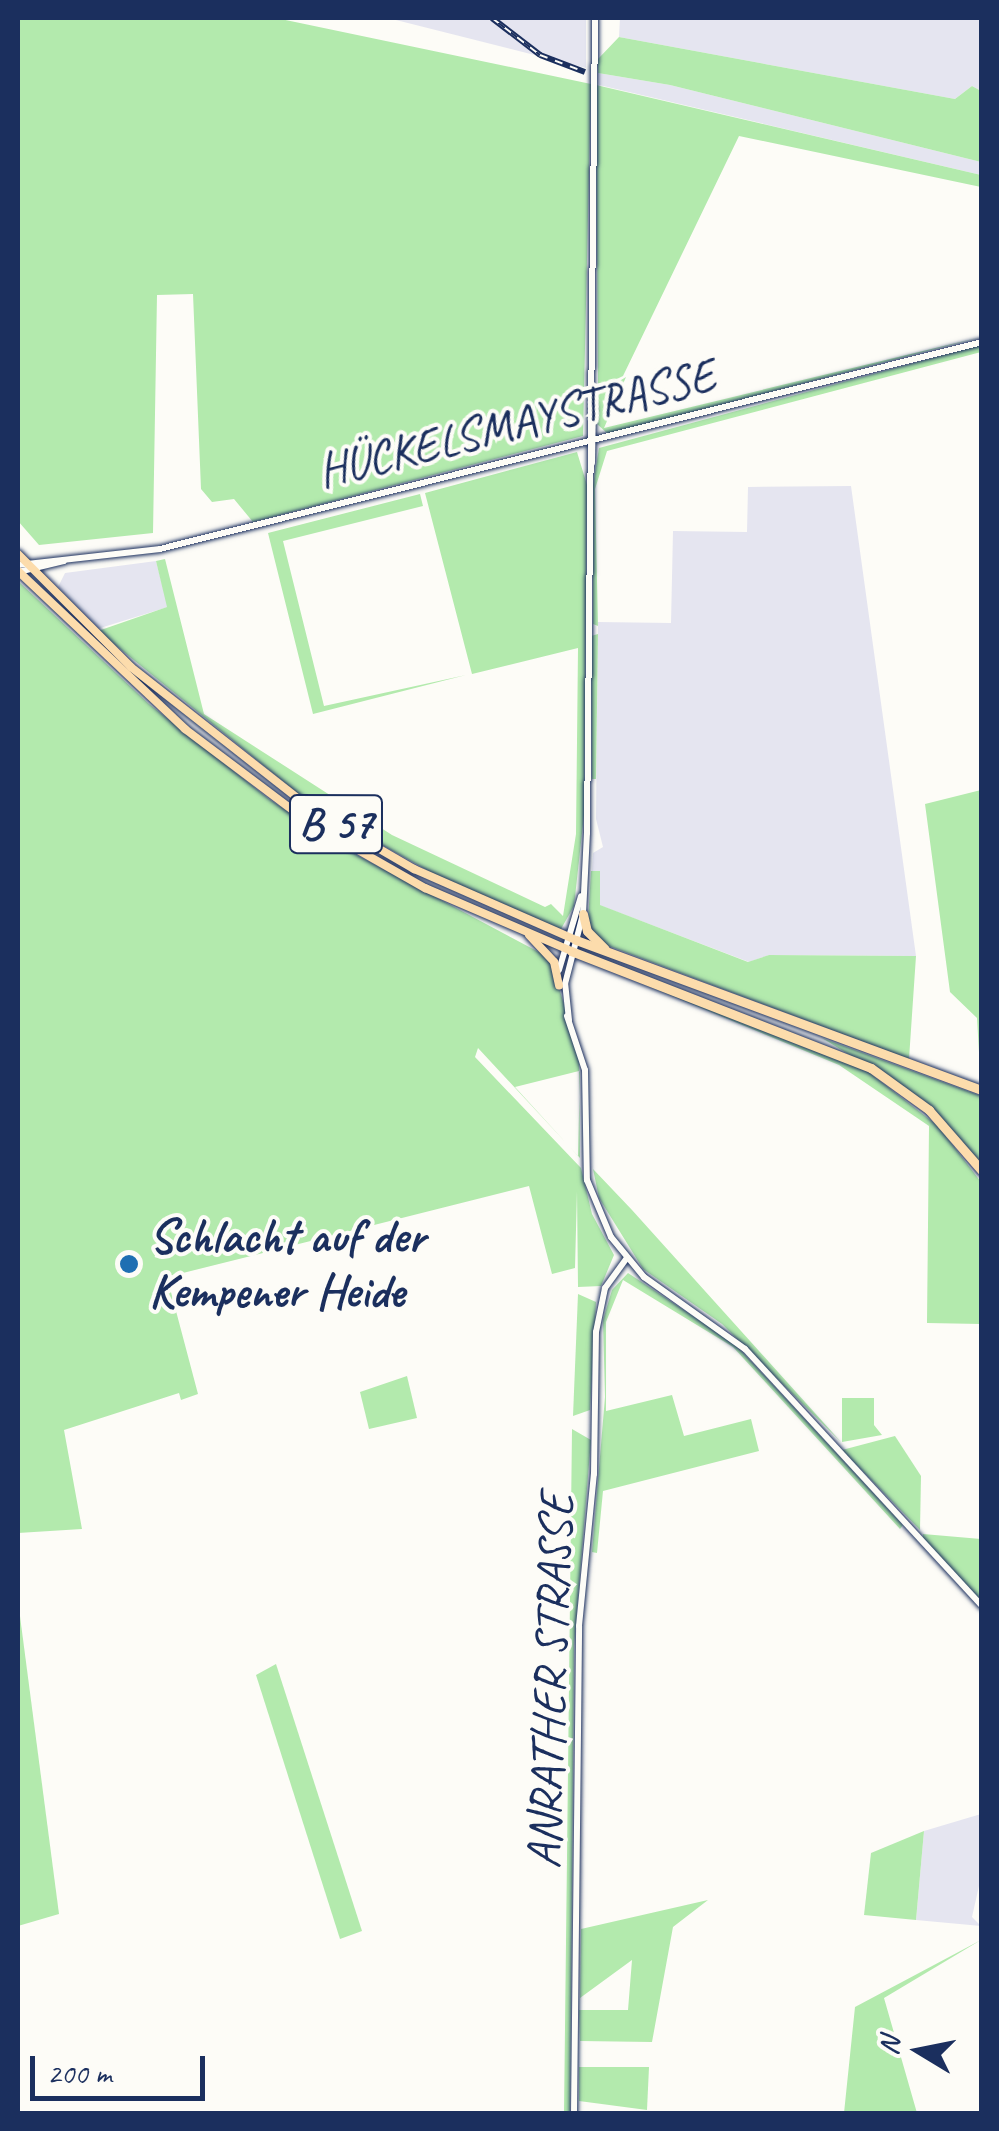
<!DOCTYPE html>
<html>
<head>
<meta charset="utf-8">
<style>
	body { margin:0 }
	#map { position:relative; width:999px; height:2131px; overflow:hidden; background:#fdfcf7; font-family:Caveat,sans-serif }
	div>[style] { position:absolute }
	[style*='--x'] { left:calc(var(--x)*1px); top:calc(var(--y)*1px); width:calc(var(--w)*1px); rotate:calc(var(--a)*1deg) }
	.built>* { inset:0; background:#e5e5f0 }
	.green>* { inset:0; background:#b3eaad }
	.roads { filter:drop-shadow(0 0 2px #1b2f5e) drop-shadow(0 0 2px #1b2f5e) }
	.secondary>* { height:6px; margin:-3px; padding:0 3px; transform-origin:3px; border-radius:3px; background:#fdfcf7 }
	.primary>* { height:8px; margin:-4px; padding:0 4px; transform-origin:4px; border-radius:4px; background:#fcdcac }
	.highway>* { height:9px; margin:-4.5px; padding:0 4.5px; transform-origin:4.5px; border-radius:4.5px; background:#fcdcac }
	.rail>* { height:6px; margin-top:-3px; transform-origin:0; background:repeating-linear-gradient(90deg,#fdfcf7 0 8px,#1b2f5e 0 16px); box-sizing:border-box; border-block:2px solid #1b2f5e }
	.dots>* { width:28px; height:28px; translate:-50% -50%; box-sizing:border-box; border:5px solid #fdfcf7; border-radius:50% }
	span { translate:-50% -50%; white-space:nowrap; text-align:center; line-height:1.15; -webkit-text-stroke:8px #fdfcf7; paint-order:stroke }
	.shield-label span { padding:2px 8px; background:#fdfcf7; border:2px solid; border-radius:8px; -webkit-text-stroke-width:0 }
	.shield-label { font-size:45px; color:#1b2f5e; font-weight:700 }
	.street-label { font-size:48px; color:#1b2f5e }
	.poi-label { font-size:48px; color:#1b2f5e; font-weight:700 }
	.left { translate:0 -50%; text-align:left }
	.frame { position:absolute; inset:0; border:20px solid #1b2f5e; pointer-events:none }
	.north { position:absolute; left:869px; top:2001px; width:100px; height:100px; -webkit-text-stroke:8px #fdfcf7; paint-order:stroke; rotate:280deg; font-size:28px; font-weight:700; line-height:40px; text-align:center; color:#1b2f5e }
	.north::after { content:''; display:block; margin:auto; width:35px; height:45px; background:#1b2f5e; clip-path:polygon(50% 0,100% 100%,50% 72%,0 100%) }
	.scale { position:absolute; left:30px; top:2056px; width:175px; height:45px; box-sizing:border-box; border:5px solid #1b2f5e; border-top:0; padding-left:12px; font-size:30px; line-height:35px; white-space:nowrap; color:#1b2f5e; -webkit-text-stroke:8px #fdfcf7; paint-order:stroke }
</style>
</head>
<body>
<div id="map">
	<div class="built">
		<div style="clip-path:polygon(388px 18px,586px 18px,586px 68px)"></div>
		<div style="clip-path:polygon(620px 18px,981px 18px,981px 91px,972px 86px,955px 99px,619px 37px)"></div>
		<div style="clip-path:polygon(598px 73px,670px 85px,981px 162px,981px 175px,599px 85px)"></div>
		<div style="clip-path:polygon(851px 486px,916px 956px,769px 955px,749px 962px,599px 905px,600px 872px,592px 871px,593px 853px,603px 847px,596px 819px,598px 622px,671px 623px,673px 531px,747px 532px,748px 487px)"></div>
		<div style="clip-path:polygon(156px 561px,168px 607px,97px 629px,58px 587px,65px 573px)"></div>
		<div style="clip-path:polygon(981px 1814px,981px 1877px,972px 1917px,981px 1926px,916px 1920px,924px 1831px)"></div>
	</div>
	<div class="green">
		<div style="clip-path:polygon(18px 18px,276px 18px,591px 84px,583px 436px,253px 522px,234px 499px,212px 502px,201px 489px,193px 294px,157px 295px,153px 533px,39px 545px,18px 521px)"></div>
		<div style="clip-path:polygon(619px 37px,955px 99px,972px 86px,981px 91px,981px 162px,670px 85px,598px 73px,598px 59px)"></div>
		<div style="clip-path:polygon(596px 85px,981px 175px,981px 187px,739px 136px,623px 376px,598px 388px)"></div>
		<div style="clip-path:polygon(981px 337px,608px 434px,596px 423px,595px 396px,626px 377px,604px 428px)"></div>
		<div style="clip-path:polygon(981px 345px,981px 352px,607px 451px,595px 489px,598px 626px,593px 624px,593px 485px,599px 448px)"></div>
		<div style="clip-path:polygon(577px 452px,587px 485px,584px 815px,574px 906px,561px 929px,452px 884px,316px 808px,98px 631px,167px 607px,156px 561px,165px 559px,204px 714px,392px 835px,545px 907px,551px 904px,563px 916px,576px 834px,578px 648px,472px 674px,425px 493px)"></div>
		<div style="clip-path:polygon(420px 494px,423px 506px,283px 541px,324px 706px,466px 675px,313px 714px,268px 533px)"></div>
		<div style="clip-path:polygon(evenodd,18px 581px,149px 704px,269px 799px,336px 844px,550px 958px,579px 1054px,580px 1158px,478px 1048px,475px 1057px,581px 1168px,592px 1214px,614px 1255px,601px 1286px,578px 1287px,577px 1191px,575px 1268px,552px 1274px,529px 1186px,167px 1277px,198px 1394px,181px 1400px,179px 1393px,64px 1430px,82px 1529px,18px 1533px,18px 581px,579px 1071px,580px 1072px,578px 1156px,515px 1087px,579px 1071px)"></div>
		<div style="clip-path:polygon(598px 634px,596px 779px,592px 779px,591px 636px)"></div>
		<div style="clip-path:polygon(981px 790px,981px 1087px,977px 1018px,950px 992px,925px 804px)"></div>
		<div style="clip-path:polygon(591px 871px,600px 871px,600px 905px,748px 962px,769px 955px,916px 956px,909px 1059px,606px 945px,593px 936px,588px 921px)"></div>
		<div style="clip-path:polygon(602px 967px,862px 1067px,938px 1126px,981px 1182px,981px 1324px,927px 1323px,929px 1126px,839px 1065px)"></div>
		<div style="clip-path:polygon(822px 1038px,981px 1096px,981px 1166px,923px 1100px)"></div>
		<div style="clip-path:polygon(593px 1169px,632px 1210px,841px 1442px,722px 1324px,643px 1269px,599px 1198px)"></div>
		<div style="clip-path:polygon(628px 1273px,735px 1344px,903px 1525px,900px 1529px,733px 1347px,623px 1280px,606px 1322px,606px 1411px,672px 1395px,684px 1436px,751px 1419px,759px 1451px,603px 1491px,597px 1553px,592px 1552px,605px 1397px,603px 1320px,612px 1290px)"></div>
		<div style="clip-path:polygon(578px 1294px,596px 1302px,590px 1410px,573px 1416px)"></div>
		<div style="clip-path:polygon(407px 1376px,417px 1418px,369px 1429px,360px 1392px)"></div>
		<div style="clip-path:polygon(842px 1398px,874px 1398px,874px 1425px,882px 1435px,842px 1442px)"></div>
		<div style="clip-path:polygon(572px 1429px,591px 1440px,574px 1647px,570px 2113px,564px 2114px)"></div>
		<div style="clip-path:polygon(895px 1436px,921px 1476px,920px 1530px,842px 1450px)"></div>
		<div style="clip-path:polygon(923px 1534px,981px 1539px,981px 1602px,923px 1538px)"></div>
		<div style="clip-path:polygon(18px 1601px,59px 1914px,18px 1926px)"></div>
		<div style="clip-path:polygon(276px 1664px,362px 1931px,340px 1939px,256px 1675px)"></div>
		<div style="clip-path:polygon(924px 1831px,916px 1920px,864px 1915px,871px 1853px)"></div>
		<div style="clip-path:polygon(708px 1900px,673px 1927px,652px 2042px,580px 2041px,579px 2010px,628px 2010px,632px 1960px,580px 1998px,581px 1929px)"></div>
		<div style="clip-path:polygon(981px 1940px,884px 1998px,917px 2113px,844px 2113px,855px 2007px)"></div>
		<div style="clip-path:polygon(579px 2067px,649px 2067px,647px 2110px,579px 2101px)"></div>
	</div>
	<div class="roads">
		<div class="secondary">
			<div style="--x:592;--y:463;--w:57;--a:-89"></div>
			<div style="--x:18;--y:565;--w:143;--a:-6.4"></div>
			<div style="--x:160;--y:549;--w:848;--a:-14.13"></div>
			<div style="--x:18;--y:572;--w:47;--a:-13.4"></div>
			<div style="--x:559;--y:970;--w:77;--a:-73.4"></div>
			<div style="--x:567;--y:1016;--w:57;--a:71.6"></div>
			<div style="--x:585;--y:1070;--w:110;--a:89"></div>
			<div style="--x:587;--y:1180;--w:62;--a:67.2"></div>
			<div style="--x:611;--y:1237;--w:52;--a:50.5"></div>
			<div style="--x:644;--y:1277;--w:124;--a:35.5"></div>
			<div style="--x:745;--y:1349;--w:350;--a:47.3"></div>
			<div style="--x:569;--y:1020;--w:36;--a:-96"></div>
			<div style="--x:565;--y:984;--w:72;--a:-75.6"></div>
			<div style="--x:583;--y:914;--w:81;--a:-87.2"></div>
			<div style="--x:587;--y:833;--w:815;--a:-89.44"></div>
			<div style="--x:574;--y:2114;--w:488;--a:-89.4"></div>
			<div style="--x:579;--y:1626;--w:153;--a:-84.4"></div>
			<div style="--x:594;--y:1474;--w:142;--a:-89.2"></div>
			<div style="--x:596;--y:1332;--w:45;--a:-78.4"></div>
			<div style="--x:605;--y:1288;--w:36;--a:-54"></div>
		</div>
		<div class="primary">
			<div style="--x:18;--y:554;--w:160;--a:45"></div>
			<div style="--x:131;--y:667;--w:233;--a:38.2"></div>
			<div style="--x:314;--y:811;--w:116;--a:30.1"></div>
			<div style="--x:414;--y:869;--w:177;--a:23.7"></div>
			<div style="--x:18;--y:571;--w:230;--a:43.4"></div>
			<div style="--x:185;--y:729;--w:153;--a:37"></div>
			<div style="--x:307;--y:821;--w:136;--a:29.6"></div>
			<div style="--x:425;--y:888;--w:159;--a:23.3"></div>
			<div style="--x:529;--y:935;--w:37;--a:47"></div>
			<div style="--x:554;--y:962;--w:24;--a:78"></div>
		</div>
		<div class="highway">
			<div style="--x:583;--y:914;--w:17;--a:77"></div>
			<div style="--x:587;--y:931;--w:25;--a:45"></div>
			<div style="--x:576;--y:940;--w:433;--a:20.3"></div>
			<div style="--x:571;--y:951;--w:322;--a:21.3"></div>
			<div style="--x:871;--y:1068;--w:72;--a:35.9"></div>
			<div style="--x:929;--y:1110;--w:81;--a:49"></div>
		</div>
	</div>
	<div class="rail">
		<div style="--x:492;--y:18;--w:61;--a:37.6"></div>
		<div style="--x:540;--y:55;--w:48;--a:20.7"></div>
	</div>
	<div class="dots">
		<div style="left:129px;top:1264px;background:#1f6fb2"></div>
	</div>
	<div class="shield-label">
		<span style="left:336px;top:824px">B 57</span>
	</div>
	<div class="street-label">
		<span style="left:516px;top:423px;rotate:-14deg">HÜCKELSMAYSTRASSE</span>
		<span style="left:550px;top:1681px;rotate:-88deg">ANRATHER STRASSE</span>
	</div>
	<div class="poi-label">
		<span class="left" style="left:149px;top:1264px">Schlacht auf der<br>Kempener Heide</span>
	</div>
	<div class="frame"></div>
	<div class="north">N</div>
	<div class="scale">200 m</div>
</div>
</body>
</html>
